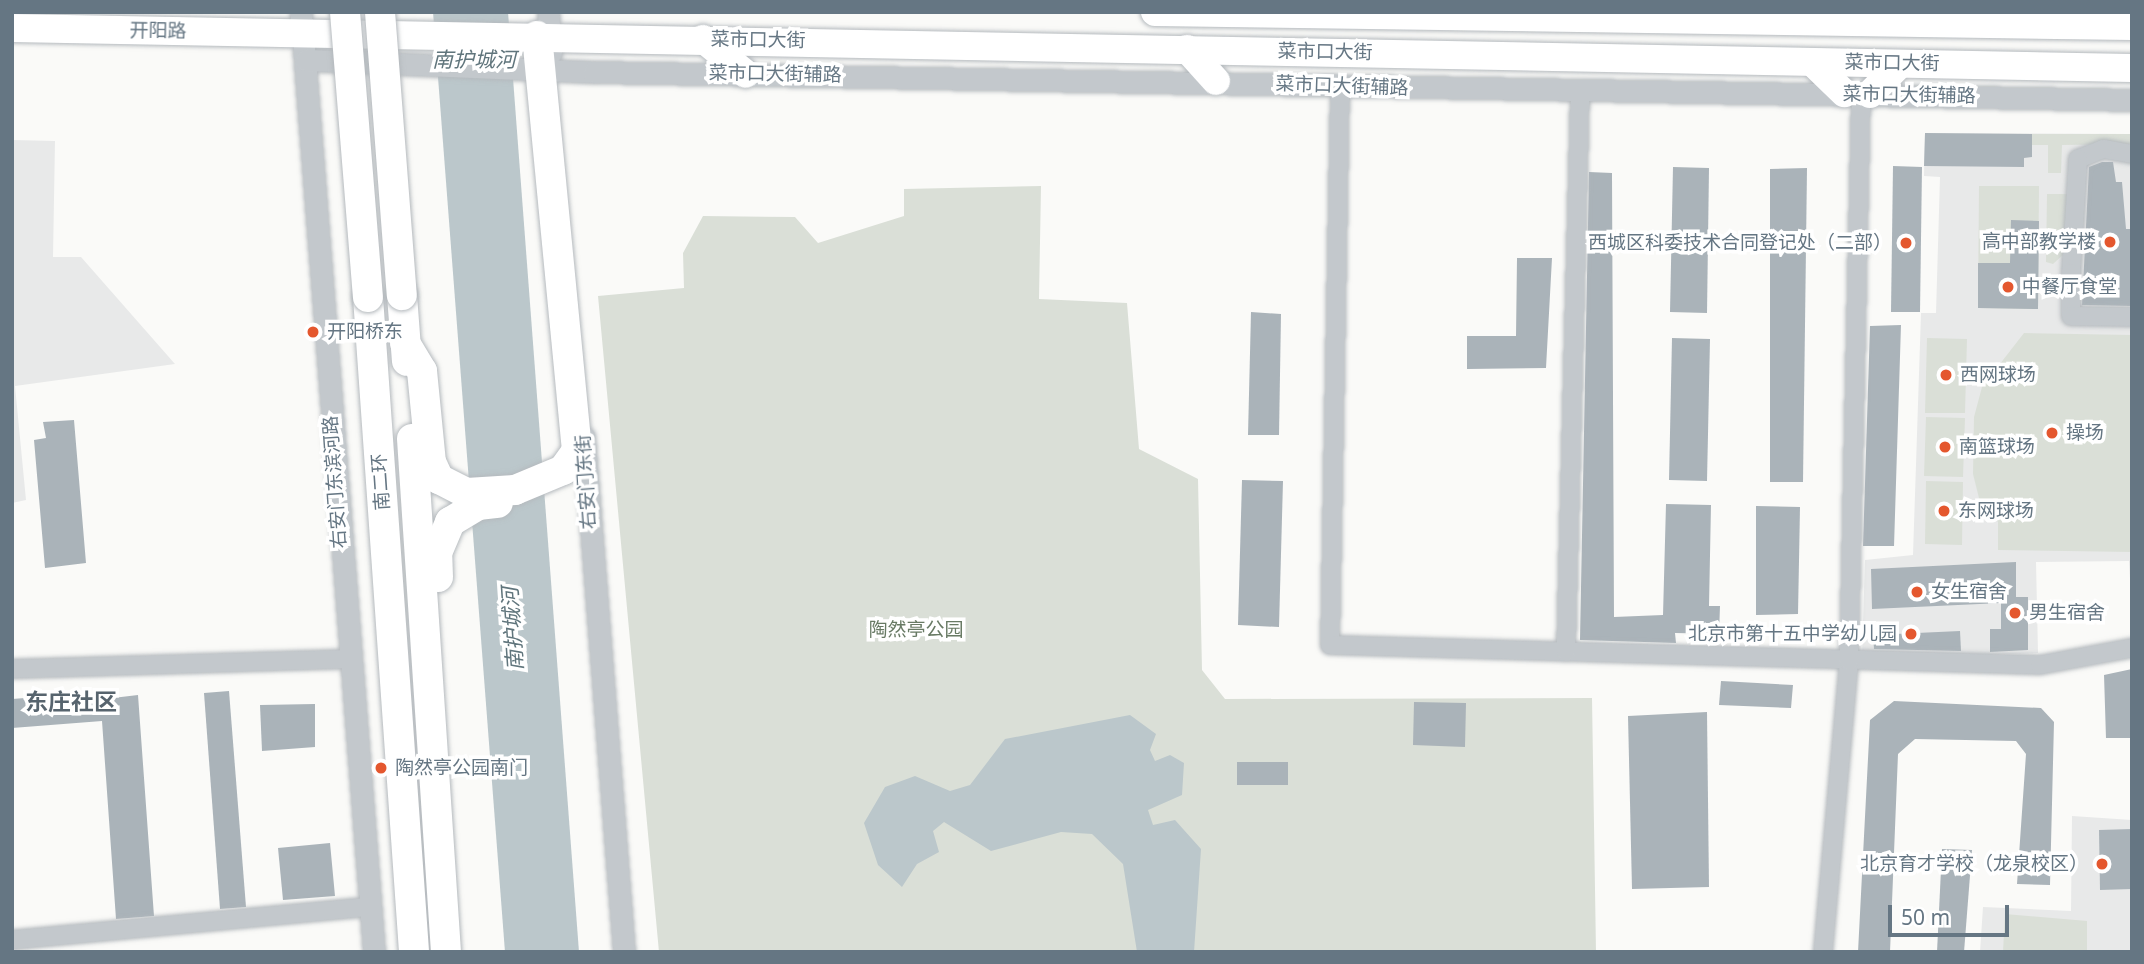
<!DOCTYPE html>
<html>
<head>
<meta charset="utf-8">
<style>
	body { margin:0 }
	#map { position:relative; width:2144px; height:964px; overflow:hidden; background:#fafaf8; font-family:"Noto Sans","Noto Sans SC",sans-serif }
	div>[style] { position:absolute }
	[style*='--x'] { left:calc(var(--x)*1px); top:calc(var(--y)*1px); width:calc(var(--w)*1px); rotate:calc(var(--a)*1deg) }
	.built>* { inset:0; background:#e8e9e9 }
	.green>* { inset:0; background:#dadfd7 }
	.water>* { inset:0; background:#bbc7cb }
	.building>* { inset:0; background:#aab3b9 }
	.roads { filter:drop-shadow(0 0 2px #b5babe) drop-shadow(0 0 2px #b5babe) }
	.minor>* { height:18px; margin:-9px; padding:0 9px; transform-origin:9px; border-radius:9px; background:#c3c8cc }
	.tertiary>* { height:21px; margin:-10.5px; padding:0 10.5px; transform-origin:10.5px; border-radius:10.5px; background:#c3c8cc }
	.primary>* { height:28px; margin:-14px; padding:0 14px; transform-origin:14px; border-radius:14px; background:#fff }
	.trunk>* { height:30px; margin:-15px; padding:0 15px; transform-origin:15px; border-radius:15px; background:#fff }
	.bridges { filter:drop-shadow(0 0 2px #b4b9bd) drop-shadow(0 0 2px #b4b9bd) }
	.trunk-bridge>* { height:30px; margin:-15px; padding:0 15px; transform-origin:15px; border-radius:15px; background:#fff }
	.dots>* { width:19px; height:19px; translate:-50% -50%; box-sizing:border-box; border:4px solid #fff; border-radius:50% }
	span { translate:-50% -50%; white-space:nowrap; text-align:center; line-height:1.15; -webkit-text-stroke:7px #fff; paint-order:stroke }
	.street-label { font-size:19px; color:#657683 }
	.poi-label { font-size:19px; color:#657683 }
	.right { translate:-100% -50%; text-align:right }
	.left { translate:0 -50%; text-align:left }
	.park-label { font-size:19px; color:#687a64 }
	.water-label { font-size:21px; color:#60757c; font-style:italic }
	.quarter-label { font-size:23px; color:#57646e; font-weight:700 }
	.frame { position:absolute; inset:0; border:14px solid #657683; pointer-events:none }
	.scale { position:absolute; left:1888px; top:905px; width:121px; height:32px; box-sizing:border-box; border:4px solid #657683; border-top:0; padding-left:9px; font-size:21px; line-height:24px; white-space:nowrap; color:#657683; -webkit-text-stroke:5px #fff; paint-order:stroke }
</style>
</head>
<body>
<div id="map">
	<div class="built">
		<div style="clip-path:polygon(1925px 133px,2132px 134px,2132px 615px,2129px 561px,2036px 562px,2038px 653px,1862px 659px,1865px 560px,1913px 555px,1921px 313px,1936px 313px,1940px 177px,1924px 176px)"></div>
		<div style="clip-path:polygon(12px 140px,55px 141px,53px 257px,81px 257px,175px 364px,15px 386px,26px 500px,12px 503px)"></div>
		<div style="clip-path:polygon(2072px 816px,2132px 820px,2132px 952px,1980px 952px,1983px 907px,2071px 911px)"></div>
	</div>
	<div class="green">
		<div style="clip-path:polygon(2032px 134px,2132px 134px,2132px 144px,2062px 145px,2061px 173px,2048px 173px,2048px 145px,2032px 145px)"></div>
		<div style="clip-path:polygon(1041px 186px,1039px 299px,1127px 303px,1139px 449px,1198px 479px,1202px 670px,1225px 699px,1592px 698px,1596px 952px,659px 952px,598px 296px,684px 288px,683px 253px,703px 216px,795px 217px,818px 243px,904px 216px,904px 189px)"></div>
		<div style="clip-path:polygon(1979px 186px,2039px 186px,2038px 309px,1978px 308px)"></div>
		<div style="clip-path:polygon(2047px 194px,2069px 194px,2065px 253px,2053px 264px,2046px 262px)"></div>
		<div style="clip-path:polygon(2024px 333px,2132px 335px,2132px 552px,1998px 550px,1998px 522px,1979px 498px,1973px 474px,1974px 417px,1982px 387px)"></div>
		<div style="clip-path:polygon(1927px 338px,1967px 339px,1965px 413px,1925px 413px)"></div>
		<div style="clip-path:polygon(1926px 417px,1965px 418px,1963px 477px,1924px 476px)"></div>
		<div style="clip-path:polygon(1926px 481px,1963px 482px,1962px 545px,1925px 544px)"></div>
		<div style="clip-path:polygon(2005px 914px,2087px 921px,2087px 952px,2003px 952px)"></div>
	</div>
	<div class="water">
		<div style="clip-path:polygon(433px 12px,508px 12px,579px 952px,505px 952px)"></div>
		<div style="clip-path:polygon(1130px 715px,1156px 734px,1150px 750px,1155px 761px,1170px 755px,1184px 763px,1182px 795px,1148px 810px,1153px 825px,1175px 820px,1201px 849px,1194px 952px,1137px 952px,1123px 864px,1092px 834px,1061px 832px,991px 851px,944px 822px,933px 831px,939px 852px,917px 864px,902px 887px,878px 865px,864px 823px,885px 787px,915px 776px,950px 791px,970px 785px,1005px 739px)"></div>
	</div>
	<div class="building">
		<div style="clip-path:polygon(1925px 133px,2032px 134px,2032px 157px,2024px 158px,2024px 167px,1924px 166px)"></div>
		<div style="clip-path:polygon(2102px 162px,2113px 162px,2116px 182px,2122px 182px,2126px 229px,2132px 229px,2132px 306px,2082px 305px,2089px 167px)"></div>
		<div style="clip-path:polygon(1893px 166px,1922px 167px,1920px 312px,1891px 312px)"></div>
		<div style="clip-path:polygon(1673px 167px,1709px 168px,1707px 313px,1670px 312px)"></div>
		<div style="clip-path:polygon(1807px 168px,1803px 482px,1770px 482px,1770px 169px)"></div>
		<div style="clip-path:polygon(1589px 172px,1612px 173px,1614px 617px,1663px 615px,1666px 504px,1711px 505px,1709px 606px,1720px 606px,1719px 634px,1675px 633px,1676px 643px,1580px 640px)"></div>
		<div style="clip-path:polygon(2011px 220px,2039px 221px,2038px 309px,1978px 308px,1978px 263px,2010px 263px)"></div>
		<div style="clip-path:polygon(1517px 258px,1552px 258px,1546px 368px,1467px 369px,1467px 336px,1516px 336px)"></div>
		<div style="clip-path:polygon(1251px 312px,1281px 314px,1279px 435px,1248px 435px)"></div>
		<div style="clip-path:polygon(1901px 325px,1894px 546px,1863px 546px,1870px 326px)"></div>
		<div style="clip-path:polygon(1672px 338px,1710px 339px,1707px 481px,1669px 480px)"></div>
		<div style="clip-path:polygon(74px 420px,86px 563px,45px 568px,34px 440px,46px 438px,43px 422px)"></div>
		<div style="clip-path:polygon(1242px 480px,1283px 481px,1279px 627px,1238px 625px)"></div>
		<div style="clip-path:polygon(1756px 506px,1800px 507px,1798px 614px,1756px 615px)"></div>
		<div style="clip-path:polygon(2016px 562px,2016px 597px,2028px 597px,2028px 650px,1990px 652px,1990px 629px,2001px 629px,2001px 603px,1872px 609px,1871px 569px)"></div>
		<div style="clip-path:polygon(1960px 631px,1961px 651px,1874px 649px,1873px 635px)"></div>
		<div style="clip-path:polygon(2132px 669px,2132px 738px,2106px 738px,2104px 675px)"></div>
		<div style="clip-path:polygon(1721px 681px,1793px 685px,1791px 708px,1719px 705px)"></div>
		<div style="clip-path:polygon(229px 691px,246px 907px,220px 909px,204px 693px)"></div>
		<div style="clip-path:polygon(78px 694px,79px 702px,138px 695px,154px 916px,116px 919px,102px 721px,12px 728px,12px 699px)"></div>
		<div style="clip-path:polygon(1894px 701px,2041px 708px,2054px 722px,2050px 885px,2017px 884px,2026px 754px,2016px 741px,1915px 739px,1898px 754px,1890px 952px,1858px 952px,1870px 720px)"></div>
		<div style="clip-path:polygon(1414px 702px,1466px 703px,1465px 747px,1413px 745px)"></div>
		<div style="clip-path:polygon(315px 704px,315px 747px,262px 751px,260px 705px)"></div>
		<div style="clip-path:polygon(1707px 712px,1709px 887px,1632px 889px,1628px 716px)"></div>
		<div style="clip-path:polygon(1237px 762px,1288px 762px,1288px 785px,1237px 785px)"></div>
		<div style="clip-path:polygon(2132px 829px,2132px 889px,2100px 890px,2099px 830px)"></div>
		<div style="clip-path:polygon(330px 843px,335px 896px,283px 900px,278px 848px)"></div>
		<div style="clip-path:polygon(1942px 849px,1972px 850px,1964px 952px,1937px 952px)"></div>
	</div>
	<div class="roads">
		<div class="minor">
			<div style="--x:1340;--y:86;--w:559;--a:91.02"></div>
			<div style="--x:1330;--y:645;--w:710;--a:1.61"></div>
			<div style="--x:2040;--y:665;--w:94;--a:-10.5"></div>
			<div style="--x:2132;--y:154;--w:29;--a:-170"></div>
			<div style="--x:2103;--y:149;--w:27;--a:158"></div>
			<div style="--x:2078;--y:159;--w:114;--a:93.5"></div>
			<div style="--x:2071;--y:273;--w:43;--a:90"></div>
			<div style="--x:2071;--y:316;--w:61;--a:0.9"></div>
			<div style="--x:1566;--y:652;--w:562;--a:-88.57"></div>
			<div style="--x:12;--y:669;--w:337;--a:-1.7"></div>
			<div style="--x:12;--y:940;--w:361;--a:-5.3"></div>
			<div style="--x:1823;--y:952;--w:292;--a:-84.9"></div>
			<div style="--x:1849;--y:661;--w:568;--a:-88.79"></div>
		</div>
		<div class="tertiary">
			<div style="--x:301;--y:12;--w:943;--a:85.56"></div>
			<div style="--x:548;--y:12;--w:41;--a:85.8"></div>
			<div style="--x:306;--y:60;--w:288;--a:2.4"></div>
			<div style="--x:594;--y:72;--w:1538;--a:1.04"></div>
			<div style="--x:584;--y:437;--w:517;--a:85.56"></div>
		</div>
		<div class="primary">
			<div style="--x:1155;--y:12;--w:977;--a:0.82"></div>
			<div style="--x:12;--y:28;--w:2120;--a:1.08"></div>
			<div style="--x:703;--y:39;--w:55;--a:39.1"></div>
			<div style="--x:1187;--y:49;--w:43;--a:47.8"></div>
			<div style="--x:1812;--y:62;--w:45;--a:44.1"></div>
			<div style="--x:1870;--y:94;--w:42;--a:-45"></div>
		</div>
		<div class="trunk">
			<div style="--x:402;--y:295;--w:66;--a:85.7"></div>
			<div style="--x:368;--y:297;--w:657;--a:85.98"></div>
			<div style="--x:405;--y:343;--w:33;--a:59"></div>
			<div style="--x:422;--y:371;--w:91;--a:84.4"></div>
			<div style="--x:431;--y:462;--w:19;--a:65"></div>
			<div style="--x:439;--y:479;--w:31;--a:27"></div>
			<div style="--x:467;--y:493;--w:48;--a:-3.6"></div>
			<div style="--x:515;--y:490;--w:52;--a:-22.6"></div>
			<div style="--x:563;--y:470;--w:24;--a:-54"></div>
			<div style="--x:577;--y:451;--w:417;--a:-95.5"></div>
			<div style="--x:412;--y:439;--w:514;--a:86.21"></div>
			<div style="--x:438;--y:577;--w:24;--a:-92"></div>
			<div style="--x:437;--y:553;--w:34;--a:-67"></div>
			<div style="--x:450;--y:522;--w:33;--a:-31"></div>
			<div style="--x:478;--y:505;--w:20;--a:-6"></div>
		</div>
	</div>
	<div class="bridges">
		<div class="trunk-bridge">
			<div style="--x:345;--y:12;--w:286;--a:85.4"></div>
			<div style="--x:380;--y:12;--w:284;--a:85.6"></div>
		</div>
	</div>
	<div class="dots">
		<div style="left:2110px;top:242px;background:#e4572e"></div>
		<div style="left:1906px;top:243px;background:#e4572e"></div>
		<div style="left:2008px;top:287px;background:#e4572e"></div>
		<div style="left:313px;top:332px;background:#e4572e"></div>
		<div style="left:1946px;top:375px;background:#e4572e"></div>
		<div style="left:2052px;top:433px;background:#e4572e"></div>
		<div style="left:1945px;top:447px;background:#e4572e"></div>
		<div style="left:1944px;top:511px;background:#e4572e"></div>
		<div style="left:1917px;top:592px;background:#e4572e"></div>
		<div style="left:2015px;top:613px;background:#e4572e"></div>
		<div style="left:1911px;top:634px;background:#e4572e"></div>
		<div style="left:381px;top:768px;background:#e4572e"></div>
		<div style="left:2102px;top:864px;background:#e4572e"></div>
	</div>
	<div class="street-label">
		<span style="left:158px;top:31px;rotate:1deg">开阳路</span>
		<span style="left:758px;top:40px;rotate:1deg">菜市口大街</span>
		<span style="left:1325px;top:52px;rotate:1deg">菜市口大街</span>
		<span style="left:1892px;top:63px;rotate:1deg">菜市口大街</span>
		<span style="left:775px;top:74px;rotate:1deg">菜市口大街辅路</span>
		<span style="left:1342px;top:86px;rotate:2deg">菜市口大街辅路</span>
		<span style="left:1909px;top:95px;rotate:1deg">菜市口大街辅路</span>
		<span style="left:335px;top:482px;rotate:-94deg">右安门东滨河路</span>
		<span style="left:381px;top:482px;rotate:-94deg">南二环</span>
		<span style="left:586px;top:482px;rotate:-94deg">右安门东街</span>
	</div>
	<div class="poi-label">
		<span class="right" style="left:2096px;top:242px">高中部教学楼</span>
		<span class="right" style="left:1892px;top:243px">西城区科委技术合同登记处（二部）</span>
		<span class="left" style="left:2022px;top:287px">中餐厅食堂</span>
		<span class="left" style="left:327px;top:332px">开阳桥东</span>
		<span class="left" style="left:1960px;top:375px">西网球场</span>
		<span class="left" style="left:2066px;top:433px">操场</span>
		<span class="left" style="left:1959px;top:447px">南篮球场</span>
		<span class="left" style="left:1958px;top:511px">东网球场</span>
		<span class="left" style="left:1931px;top:592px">女生宿舍</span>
		<span class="left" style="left:2029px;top:613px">男生宿舍</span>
		<span class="right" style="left:1897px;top:634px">北京市第十五中学幼儿园</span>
		<span class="left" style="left:395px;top:768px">陶然亭公园南门</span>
		<span class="right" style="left:2088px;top:864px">北京育才学校（龙泉校区）</span>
	</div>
	<div class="park-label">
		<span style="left:916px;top:630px">陶然亭公园</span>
	</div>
	<div class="water-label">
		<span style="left:474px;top:59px">南护城河</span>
		<span style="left:512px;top:629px;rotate:-94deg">南护城河</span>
	</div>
	<div class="quarter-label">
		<span style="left:71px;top:701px">东庄社区</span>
	</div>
	<div class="frame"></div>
	<div class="scale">50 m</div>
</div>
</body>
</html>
